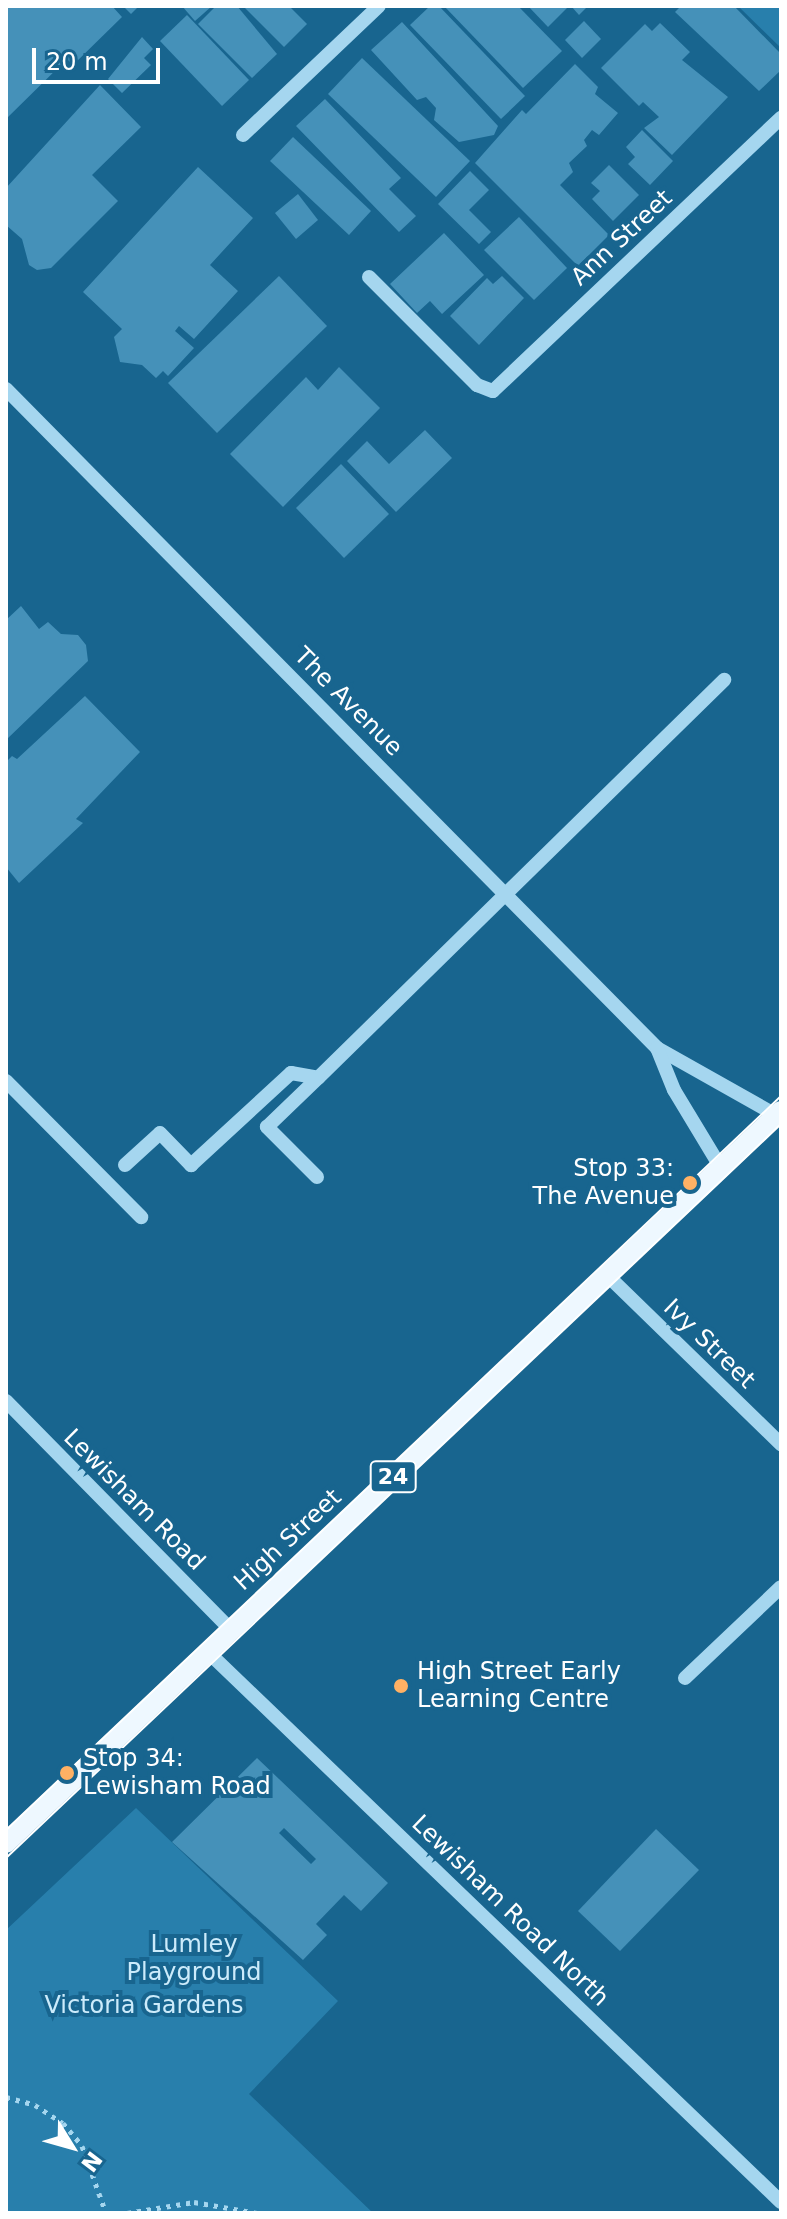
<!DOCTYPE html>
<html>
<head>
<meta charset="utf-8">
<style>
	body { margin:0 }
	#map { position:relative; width:787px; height:2219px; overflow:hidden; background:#18658f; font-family:"DejaVu Sans",sans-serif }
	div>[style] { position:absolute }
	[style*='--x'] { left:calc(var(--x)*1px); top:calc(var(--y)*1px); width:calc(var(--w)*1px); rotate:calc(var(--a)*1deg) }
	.green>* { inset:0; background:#287fac }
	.building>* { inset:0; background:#4591b9 }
	.path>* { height:5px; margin-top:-2.5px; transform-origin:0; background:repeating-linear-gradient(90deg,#a5d6ef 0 4px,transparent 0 10px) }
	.minor>* { height:14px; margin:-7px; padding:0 7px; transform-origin:7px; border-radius:7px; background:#a5d6ef }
	.major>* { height:20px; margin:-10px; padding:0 10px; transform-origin:10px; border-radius:10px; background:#eef8ff }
	.tram>* { height:2px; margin:-1px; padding:0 1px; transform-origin:1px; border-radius:1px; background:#fff }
	.dots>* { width:22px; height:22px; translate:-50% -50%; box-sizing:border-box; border:4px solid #18658f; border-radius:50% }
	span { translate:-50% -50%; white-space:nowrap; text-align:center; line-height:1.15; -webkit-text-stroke:8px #18658f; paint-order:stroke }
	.shield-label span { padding:2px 6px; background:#18658f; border:2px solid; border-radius:6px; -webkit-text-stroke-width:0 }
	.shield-label { font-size:22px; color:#fff; font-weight:700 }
	.street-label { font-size:24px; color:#fff }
	.poi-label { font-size:24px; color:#fff }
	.right { translate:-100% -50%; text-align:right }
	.left { translate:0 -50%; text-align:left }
	.park-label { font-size:24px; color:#ccebfb }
	.frame { position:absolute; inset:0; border:8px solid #fff; pointer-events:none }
	.north { position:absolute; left:32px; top:2107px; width:80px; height:80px; -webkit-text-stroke:6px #18658f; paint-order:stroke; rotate:127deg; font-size:22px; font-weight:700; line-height:32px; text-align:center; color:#fff }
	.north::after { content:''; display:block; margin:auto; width:28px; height:36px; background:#fff; clip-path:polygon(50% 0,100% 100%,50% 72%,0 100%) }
	.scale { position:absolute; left:32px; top:48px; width:128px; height:36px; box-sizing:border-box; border:4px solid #fff; border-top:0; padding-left:10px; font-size:24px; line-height:28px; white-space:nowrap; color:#fff; -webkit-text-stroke:6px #18658f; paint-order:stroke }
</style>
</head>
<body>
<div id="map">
	<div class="green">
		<div style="clip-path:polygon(738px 6px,781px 6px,781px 48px)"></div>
		<div style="clip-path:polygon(136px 1808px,338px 2001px,249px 2094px,373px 2213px,6px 2213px,6px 1930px)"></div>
	</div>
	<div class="building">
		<div style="clip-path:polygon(6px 6px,112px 6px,122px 17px,73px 65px,67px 59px,6px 119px)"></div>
		<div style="clip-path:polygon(123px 6px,139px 6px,131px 14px)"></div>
		<div style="clip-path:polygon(182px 6px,212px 6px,195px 21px)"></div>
		<div style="clip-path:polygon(216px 6px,237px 6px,277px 54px,252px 78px,198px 24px)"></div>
		<div style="clip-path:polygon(243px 6px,289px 6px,307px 24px,284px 47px)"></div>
		<div style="clip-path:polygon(430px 6px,439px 6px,525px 96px,501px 119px,410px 25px)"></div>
		<div style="clip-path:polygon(444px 6px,518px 6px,562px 51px,523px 88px)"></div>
		<div style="clip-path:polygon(528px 6px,569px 6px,548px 27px)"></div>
		<div style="clip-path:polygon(571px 6px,588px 6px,579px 15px)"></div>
		<div style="clip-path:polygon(681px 6px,734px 6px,781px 54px,781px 70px,759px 91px,675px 12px)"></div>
		<div style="clip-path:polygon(187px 15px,249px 80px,222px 106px,160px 41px)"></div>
		<div style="clip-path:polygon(584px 21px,601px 39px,582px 58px,565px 40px)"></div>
		<div style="clip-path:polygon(402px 22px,498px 126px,494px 135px,459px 142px,434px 120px,436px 108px,426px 97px,417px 100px,371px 50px)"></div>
		<div style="clip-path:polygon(660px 23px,690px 52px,682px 60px,728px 97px,672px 155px,644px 128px,659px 117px,643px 102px,639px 106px,601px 68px,645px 24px,652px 31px)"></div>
		<div style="clip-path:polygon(142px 37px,153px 49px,144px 58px,151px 65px,122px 93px,108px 79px)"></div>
		<div style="clip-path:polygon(362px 58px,470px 161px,436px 197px,328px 94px)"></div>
		<div style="clip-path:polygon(575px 64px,598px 87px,595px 94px,618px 113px,599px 135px,592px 130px,584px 140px,587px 146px,569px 163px,573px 172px,560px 185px,609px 235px,578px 266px,475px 163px,522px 110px,526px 114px)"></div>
		<div style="clip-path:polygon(100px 85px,141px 127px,92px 175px,118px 201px,51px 268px,37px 270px,29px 265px,22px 239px,6px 225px,6px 188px)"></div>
		<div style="clip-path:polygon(325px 99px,401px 178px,389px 189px,416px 216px,399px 232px,296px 126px)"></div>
		<div style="clip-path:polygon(642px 130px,673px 161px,650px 185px,628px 164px,635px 157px,626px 147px)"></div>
		<div style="clip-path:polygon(293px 137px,371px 211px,349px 235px,270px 161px)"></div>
		<div style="clip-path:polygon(609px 165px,639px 195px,613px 221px,592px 199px,600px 191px,591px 183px)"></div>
		<div style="clip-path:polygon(198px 167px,253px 218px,210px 265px,238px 291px,194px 339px,179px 326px,175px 331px,194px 348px,168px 376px,163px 371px,156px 378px,142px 365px,120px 362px,114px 337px,122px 329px,83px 292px)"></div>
		<div style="clip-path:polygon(470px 171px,489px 190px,469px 210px,491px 232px,479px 244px,438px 204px)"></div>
		<div style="clip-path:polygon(298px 194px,318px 220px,296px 239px,275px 213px)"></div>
		<div style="clip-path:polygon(519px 217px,567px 268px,534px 300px,484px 250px)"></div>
		<div style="clip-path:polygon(444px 233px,484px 275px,442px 314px,430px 301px,417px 313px,390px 284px)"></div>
		<div style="clip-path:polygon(279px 276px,327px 326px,217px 433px,168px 383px)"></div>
		<div style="clip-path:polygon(502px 276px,524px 298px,479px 345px,450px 316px,487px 278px,493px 284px)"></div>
		<div style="clip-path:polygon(339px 367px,380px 408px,283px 507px,230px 454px,306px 377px,318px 390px)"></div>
		<div style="clip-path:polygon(425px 430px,452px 458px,396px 512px,347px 461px,367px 441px,389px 464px)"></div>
		<div style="clip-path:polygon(341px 464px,389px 514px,344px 558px,296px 508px)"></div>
		<div style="clip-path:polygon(21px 606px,39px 629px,48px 622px,61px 634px,78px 635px,86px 645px,88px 661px,6px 740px,6px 620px)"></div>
		<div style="clip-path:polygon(85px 696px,140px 752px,76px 819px,83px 823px,19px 883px,6px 867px,6px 762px,12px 756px,17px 759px)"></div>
		<div style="clip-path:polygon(evenodd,257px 1758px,388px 1883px,361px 1911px,344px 1895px,316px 1924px,327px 1935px,303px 1960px,172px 1842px,257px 1758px,284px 1828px,316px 1859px,311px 1864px,279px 1833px,284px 1828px)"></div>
		<div style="clip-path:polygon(656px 1829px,699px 1870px,620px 1951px,578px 1911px)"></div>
	</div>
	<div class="path">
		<div style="--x:6;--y:2097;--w:30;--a:15"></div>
		<div style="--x:35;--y:2105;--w:33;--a:33"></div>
		<div style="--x:63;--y:2123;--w:30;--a:50"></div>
		<div style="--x:82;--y:2146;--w:71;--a:70.3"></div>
		<div style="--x:127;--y:2213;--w:68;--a:-9.3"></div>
		<div style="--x:194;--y:2202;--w:64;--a:9.9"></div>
	</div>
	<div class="minor">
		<div style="--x:243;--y:135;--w:187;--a:-43.5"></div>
		<div style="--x:369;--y:277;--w:153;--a:45"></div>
		<div style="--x:477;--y:385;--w:17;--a:21"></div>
		<div style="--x:493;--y:391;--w:397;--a:-43.5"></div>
		<div style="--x:6;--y:389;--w:926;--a:45.35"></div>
		<div style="--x:657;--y:1048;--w:137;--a:29.4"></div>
		<div style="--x:657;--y:1048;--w:45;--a:68"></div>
		<div style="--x:674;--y:1090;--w:91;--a:58.9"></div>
		<div style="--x:6;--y:1081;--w:192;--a:45.2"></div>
		<div style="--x:125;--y:1165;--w:47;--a:-42.4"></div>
		<div style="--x:160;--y:1133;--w:45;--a:45.9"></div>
		<div style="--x:191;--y:1165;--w:136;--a:-42.6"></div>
		<div style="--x:291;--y:1073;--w:27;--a:10"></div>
		<div style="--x:318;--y:1078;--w:569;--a:-44.43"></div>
		<div style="--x:317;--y:1177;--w:71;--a:-135"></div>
		<div style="--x:267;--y:1127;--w:71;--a:-43.9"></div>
		<div style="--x:607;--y:1275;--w:243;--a:44.2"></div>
		<div style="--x:6;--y:1401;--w:321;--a:45.5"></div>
		<div style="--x:208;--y:1652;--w:794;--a:43.83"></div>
		<div style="--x:685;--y:1678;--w:132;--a:-43.5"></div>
	</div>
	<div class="major">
		<div style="--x:6;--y:1843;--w:1066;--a:-43.37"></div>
	</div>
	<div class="tram">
		<div style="--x:6;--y:1830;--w:1067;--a:-43.44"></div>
		<div style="--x:6;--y:1858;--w:1067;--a:-43.44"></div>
	</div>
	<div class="dots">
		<div style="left:690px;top:1183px;background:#ffb164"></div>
		<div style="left:401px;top:1686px;background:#ffb164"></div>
		<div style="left:67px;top:1773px;background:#ffb164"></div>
	</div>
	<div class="shield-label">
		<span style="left:393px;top:1477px">24</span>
	</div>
	<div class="street-label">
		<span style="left:622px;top:238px;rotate:-43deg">Ann Street</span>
		<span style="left:348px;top:702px;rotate:45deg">The Avenue</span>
		<span style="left:709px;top:1344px;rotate:44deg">Ivy Street</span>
		<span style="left:134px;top:1500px;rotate:45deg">Lewisham Road</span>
		<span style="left:288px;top:1540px;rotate:-43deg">High Street</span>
		<span style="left:510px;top:1911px;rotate:44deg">Lewisham Road North</span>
	</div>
	<div class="poi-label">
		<span class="right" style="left:674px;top:1183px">Stop 33:<br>The Avenue</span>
		<span class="left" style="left:417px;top:1686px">High Street Early<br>Learning Centre</span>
		<span class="left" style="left:83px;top:1773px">Stop 34:<br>Lewisham Road</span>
	</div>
	<div class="park-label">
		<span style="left:194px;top:1959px">Lumley<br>Playground</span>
		<span style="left:144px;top:2006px">Victoria Gardens</span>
	</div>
	<div class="frame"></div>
	<div class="north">N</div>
	<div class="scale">20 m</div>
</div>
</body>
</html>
